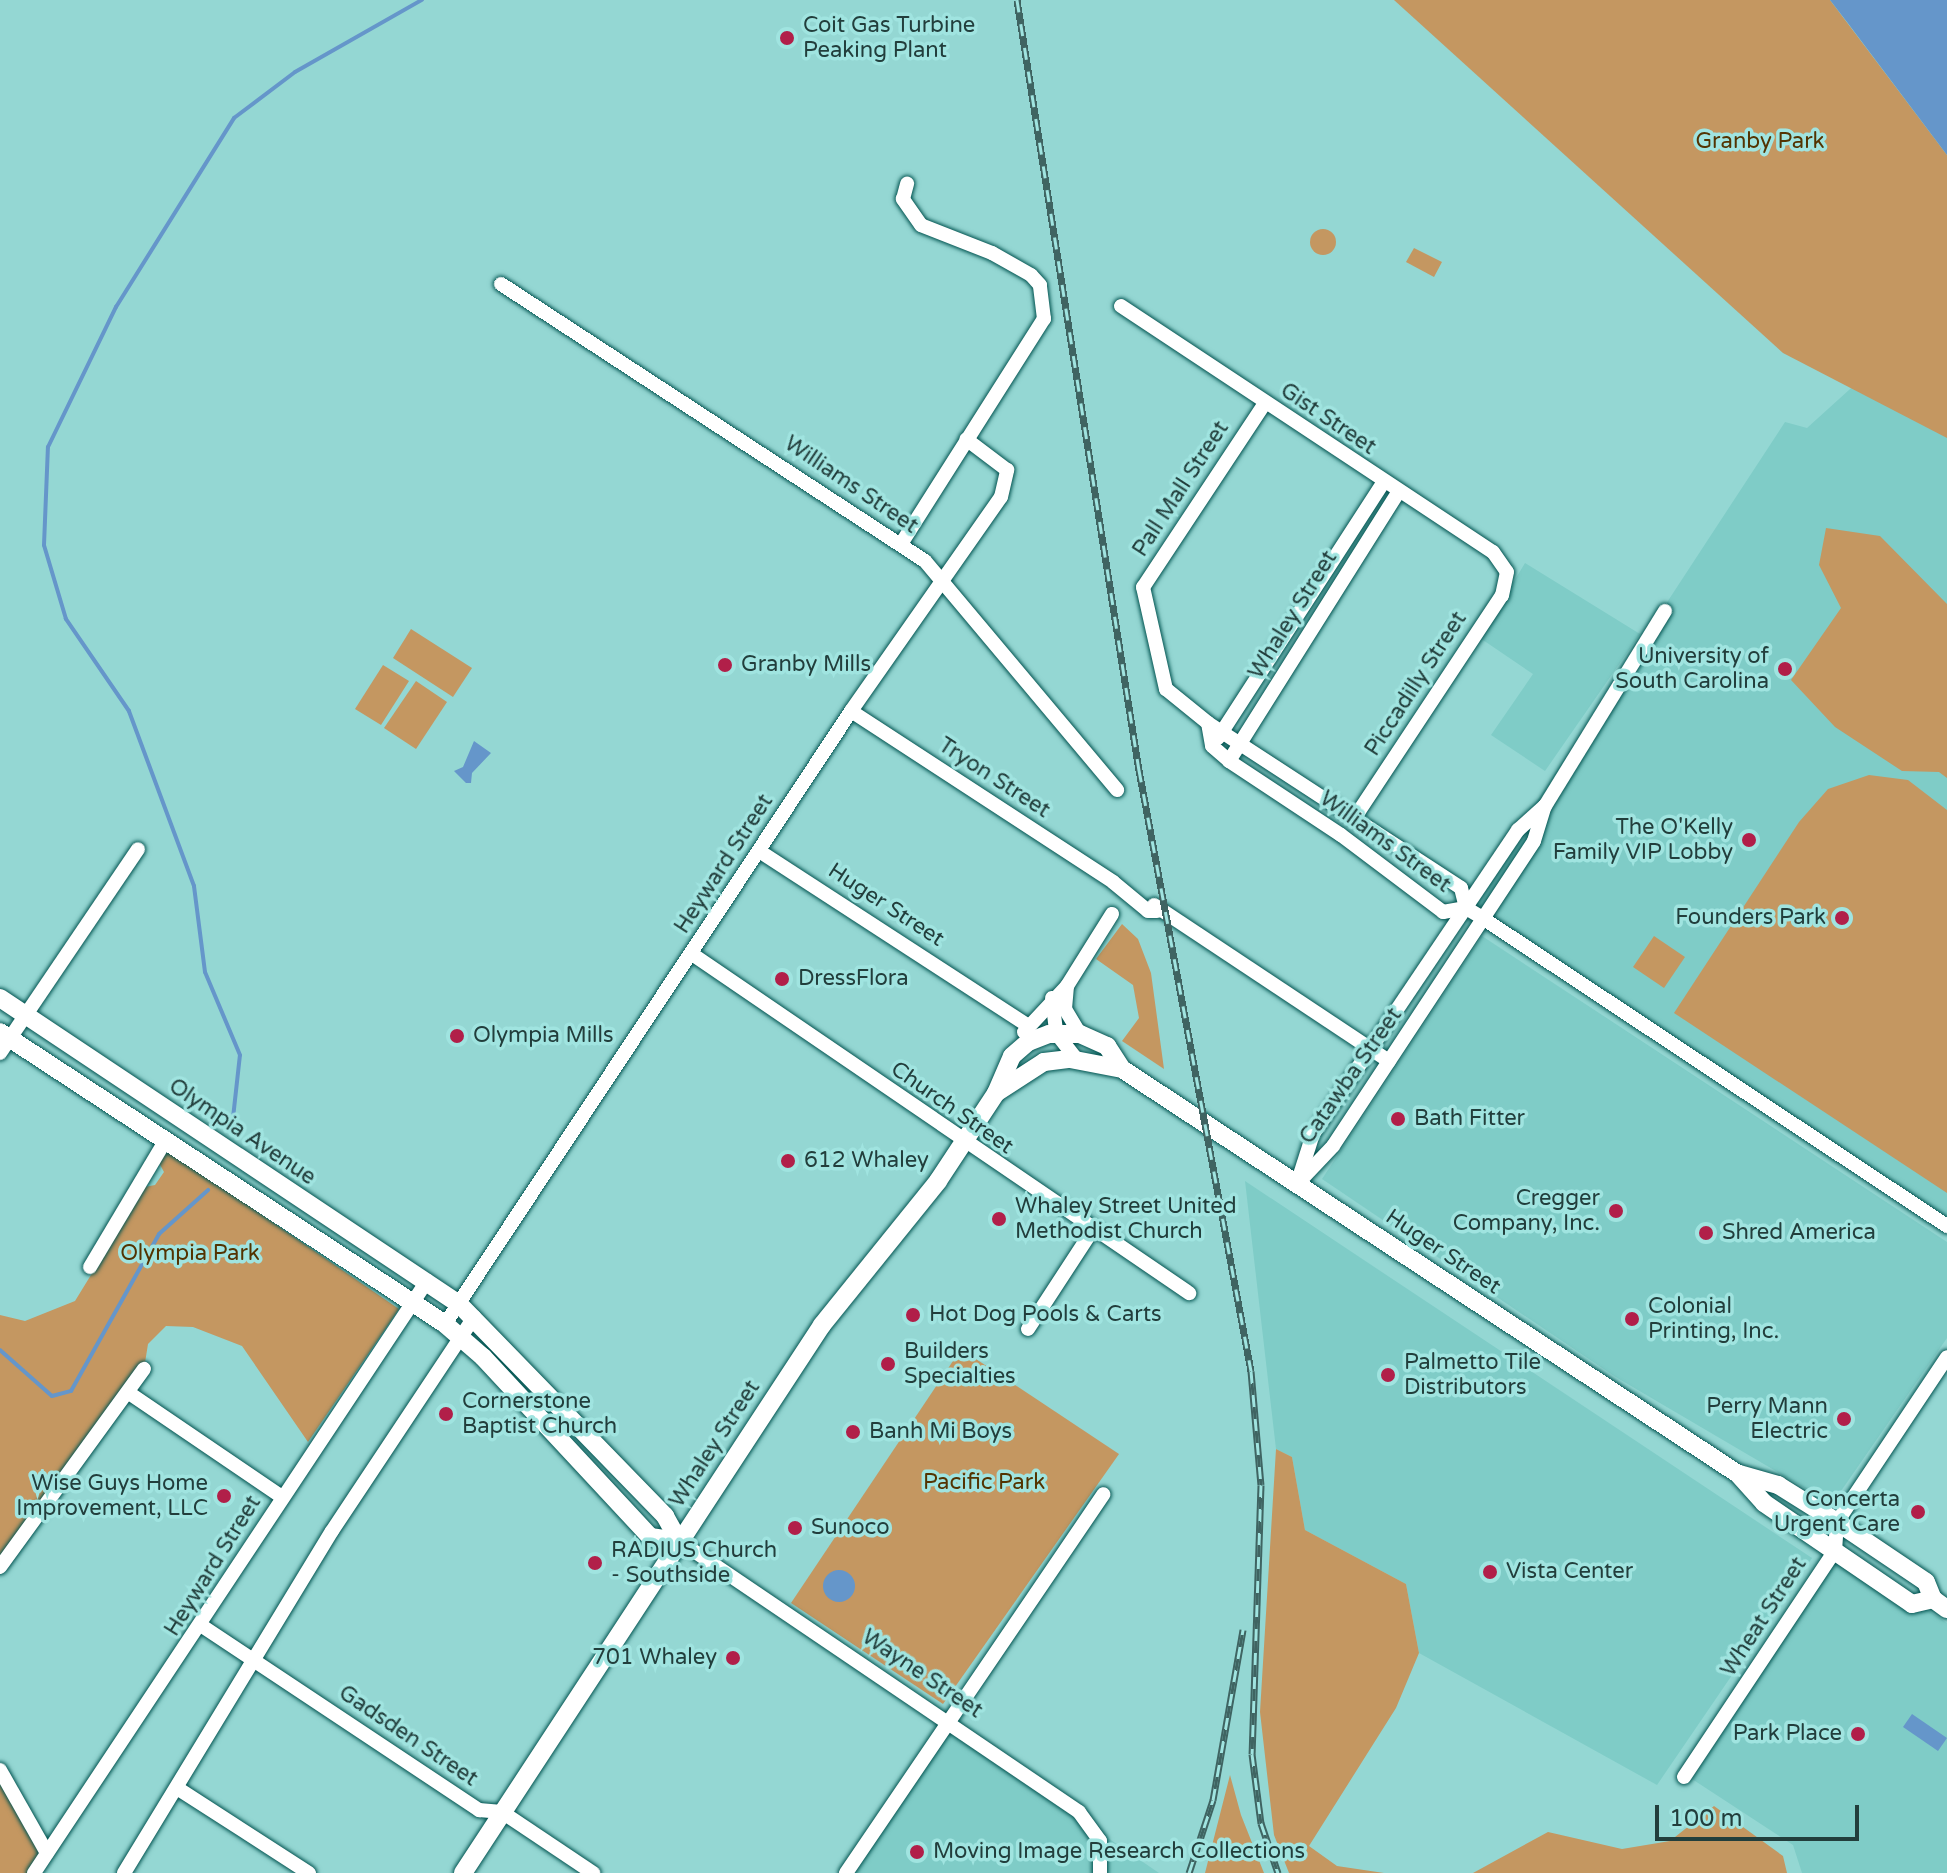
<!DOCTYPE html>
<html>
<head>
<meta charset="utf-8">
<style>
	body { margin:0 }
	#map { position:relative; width:1947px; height:1873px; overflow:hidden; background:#94d7d3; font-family:"Varela Round",sans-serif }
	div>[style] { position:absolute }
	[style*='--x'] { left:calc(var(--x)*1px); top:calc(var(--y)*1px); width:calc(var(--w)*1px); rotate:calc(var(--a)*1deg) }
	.built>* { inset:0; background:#7fccc7 }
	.green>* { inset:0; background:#c49761 }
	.round { border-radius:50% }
	.water>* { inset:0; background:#6596ca }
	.stream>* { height:4px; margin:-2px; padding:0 2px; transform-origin:2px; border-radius:2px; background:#6596ca }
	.roads { filter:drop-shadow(0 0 2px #015350) drop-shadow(0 0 2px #015350) }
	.minor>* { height:14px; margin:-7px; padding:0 7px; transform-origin:7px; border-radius:7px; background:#fff }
	.major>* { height:18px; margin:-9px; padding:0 9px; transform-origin:9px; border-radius:9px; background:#fff }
	.rail>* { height:7px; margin-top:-3.5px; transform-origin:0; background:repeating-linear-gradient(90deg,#a0e4e0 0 12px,#3f6462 0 24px); box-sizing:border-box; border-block:2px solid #3f6462 }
	.dots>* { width:22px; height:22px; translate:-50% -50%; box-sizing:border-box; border:4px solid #a0e4e0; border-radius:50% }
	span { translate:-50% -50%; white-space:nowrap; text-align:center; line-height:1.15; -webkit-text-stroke:7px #a0e4e0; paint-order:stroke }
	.poi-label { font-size:22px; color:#223e3c }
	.left { translate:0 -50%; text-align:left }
	.right { translate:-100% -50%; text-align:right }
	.park-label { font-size:22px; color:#533301 }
	.street-label { font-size:22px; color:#223e3c }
	.scale { position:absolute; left:1655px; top:1805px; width:204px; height:36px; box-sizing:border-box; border:4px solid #223e3c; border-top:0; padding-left:10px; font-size:24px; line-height:28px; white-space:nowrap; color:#223e3c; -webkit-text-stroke:6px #a0e4e0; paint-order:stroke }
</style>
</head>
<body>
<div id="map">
	<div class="built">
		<div style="clip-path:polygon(1923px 323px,1947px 349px,1947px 1224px,1465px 911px,1785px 422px,1807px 428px)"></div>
		<div style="clip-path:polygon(1525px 563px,1640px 634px,1545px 771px,1491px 735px,1533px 674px,1480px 638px)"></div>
		<div style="clip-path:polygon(1482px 936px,1947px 1242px,1947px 1338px,1832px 1504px,1614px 1376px,1322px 1179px)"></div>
		<div style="clip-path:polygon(1245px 1181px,1812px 1558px,1657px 1785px,1419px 1653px,1406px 1584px,1305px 1530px,1292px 1457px,1276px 1449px)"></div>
		<div style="clip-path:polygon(1841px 1553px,1947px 1623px,1947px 1873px,1802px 1873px,1793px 1845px,1692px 1779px)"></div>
		<div style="clip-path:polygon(943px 1725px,1159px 1873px,841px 1873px)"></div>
	</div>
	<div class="green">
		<div style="clip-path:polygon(1394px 0,1830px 0,1947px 155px,1947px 438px,1783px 353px)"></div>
		<div class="round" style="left:1310px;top:229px;width:26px;height:26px"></div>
		<div style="clip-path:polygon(1414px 248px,1442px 262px,1434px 277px,1406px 262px)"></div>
		<div style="clip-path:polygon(1826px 528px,1880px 536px,1947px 604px,1947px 778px,1939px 772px,1902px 771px,1835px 727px,1791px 680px,1841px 608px,1819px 565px)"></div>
		<div style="clip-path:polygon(411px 629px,472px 668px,453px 697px,393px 658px)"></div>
		<div style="clip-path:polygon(383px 665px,409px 681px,381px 725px,355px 709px)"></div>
		<div style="clip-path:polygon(416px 681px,447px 702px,416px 749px,384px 728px)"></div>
		<div style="clip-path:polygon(1869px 775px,1908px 780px,1947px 810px,1947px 1193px,1674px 1013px,1799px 822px,1828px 789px)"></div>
		<div style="clip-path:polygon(1122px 924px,1138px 939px,1151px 973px,1164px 1069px,1122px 1041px,1139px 1018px,1133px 985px,1096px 959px)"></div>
		<div style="clip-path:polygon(1654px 936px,1685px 957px,1664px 988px,1633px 967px)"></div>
		<div style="clip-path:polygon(166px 1149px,399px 1309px,308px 1442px,242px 1346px,193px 1327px,166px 1326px,148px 1344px,144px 1369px,0 1569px,0 1315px,25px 1321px,75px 1301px,145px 1187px,155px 1185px,164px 1172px,157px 1159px)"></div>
		<div style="clip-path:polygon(961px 1349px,1119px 1454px,943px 1704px,791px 1603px)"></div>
		<div style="clip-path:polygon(1276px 1449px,1292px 1457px,1305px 1530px,1406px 1584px,1419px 1653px,1396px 1708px,1309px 1846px,1337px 1866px,1384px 1873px,1289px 1873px,1274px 1835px,1260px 1712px)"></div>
		<div style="clip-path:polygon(0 1770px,47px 1853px,29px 1873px,0 1873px)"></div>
		<div style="clip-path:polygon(1230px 1775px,1241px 1815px,1264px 1873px,1205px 1873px)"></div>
		<div style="clip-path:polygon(1714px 1806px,1783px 1856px,1787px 1873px,1473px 1873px,1548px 1832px,1622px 1849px,1670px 1841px)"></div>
	</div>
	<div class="water">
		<div style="clip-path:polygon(1830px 0,1947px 0,1947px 155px,1847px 22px)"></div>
		<div style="clip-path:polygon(474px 741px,491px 753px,472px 773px,471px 783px,466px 783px,454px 771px,463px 767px)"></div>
		<div class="round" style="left:823px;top:1570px;width:32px;height:32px"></div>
		<div style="clip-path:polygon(1912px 1714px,1947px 1738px,1938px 1751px,1903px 1727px)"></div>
	</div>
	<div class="stream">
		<div style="--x:232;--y:1127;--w:72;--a:-83.7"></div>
		<div style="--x:240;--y:1055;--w:90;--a:-112.9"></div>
		<div style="--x:205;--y:972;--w:87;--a:-97.3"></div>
		<div style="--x:194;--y:886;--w:187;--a:-110.4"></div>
		<div style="--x:129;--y:711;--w:112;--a:-124.4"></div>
		<div style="--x:66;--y:619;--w:77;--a:-106.6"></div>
		<div style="--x:44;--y:545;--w:98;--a:-87.7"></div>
		<div style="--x:48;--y:447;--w:156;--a:-64.1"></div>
		<div style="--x:116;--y:307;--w:223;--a:-58"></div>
		<div style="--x:234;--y:118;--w:76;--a:-37"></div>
		<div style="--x:295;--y:72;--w:146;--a:-29.6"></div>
		<div style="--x:0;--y:1350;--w:69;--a:41.5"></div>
		<div style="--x:52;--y:1396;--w:20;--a:-15"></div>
		<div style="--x:71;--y:1391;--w:180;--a:-60.7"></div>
		<div style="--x:159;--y:1234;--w:66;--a:-41.9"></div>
	</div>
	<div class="roads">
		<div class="minor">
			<div style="--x:501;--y:284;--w:506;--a:33.16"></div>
			<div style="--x:925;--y:561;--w:299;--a:50"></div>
			<div style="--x:1121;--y:306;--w:446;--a:33.5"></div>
			<div style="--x:1493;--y:552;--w:24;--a:55"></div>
			<div style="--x:1507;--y:572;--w:24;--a:102"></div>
			<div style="--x:1502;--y:595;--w:266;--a:123.5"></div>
			<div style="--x:1265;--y:403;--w:221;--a:123.5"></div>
			<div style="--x:1143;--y:587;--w:105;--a:77.3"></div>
			<div style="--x:1166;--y:689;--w:54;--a:39"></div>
			<div style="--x:1208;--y:723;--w:302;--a:33.1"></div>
			<div style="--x:1461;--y:888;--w:21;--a:76"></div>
			<div style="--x:901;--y:544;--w:267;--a:-57.6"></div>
			<div style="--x:1044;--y:319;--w:34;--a:-97"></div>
			<div style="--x:1040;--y:285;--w:13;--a:-132"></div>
			<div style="--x:1031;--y:275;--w:45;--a:-150.6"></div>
			<div style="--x:992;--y:253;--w:76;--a:-158.5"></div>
			<div style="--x:921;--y:225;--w:32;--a:-125"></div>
			<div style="--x:903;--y:199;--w:16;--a:-75"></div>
			<div style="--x:851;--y:711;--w:313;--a:33.1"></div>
			<div style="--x:1113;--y:882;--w:45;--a:39.6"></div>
			<div style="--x:1148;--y:911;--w:9;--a:0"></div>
			<div style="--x:1208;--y:723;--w:23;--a:80"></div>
			<div style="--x:1212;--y:746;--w:23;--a:41"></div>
			<div style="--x:1229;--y:761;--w:134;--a:33.5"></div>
			<div style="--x:1341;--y:835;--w:128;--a:37"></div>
			<div style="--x:1443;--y:912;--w:23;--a:-10"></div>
			<div style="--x:1466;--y:908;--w:21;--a:31"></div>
			<div style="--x:1484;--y:919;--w:556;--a:33.55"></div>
			<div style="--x:1218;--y:738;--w:304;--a:-57.1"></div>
			<div style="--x:1229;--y:761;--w:317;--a:-57.8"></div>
			<div style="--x:759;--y:851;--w:321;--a:33"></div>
			<div style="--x:1154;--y:905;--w:282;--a:33.6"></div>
			<div style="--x:692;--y:954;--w:602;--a:34.3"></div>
			<div style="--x:1052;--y:998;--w:35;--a:83"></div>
			<div style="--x:1056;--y:1033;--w:36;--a:52"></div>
			<div style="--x:1024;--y:1032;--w:63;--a:-46.9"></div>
			<div style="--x:1080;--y:1034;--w:29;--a:-121"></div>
			<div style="--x:1065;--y:1009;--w:23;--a:-85"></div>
			<div style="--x:1067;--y:986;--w:85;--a:-58"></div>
			<div style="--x:0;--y:1053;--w:246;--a:-55.9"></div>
			<div style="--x:1298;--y:1181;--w:49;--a:-72.3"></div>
			<div style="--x:1313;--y:1134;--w:367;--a:-56"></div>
			<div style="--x:1518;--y:830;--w:36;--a:-42"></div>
			<div style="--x:1297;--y:1184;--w:52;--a:-46.5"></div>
			<div style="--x:1333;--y:1146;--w:365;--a:-56.6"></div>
			<div style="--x:1534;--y:841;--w:37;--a:-73"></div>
			<div style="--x:1545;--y:806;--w:229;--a:-58.4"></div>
			<div style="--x:90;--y:1267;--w:144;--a:-59.2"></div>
			<div style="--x:445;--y:1324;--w:735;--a:-56.48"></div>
			<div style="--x:851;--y:711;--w:261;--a:-55"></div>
			<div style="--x:1001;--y:497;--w:28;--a:-77"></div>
			<div style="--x:1007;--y:470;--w:51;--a:-142.9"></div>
			<div style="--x:1028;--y:1329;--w:117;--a:-56.9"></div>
			<div style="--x:129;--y:1393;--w:185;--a:34.2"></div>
			<div style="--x:679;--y:1541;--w:483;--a:34.1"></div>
			<div style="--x:1079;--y:1812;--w:36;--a:54"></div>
			<div style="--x:1100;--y:1841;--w:32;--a:90"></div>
			<div style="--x:0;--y:1567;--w:245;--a:-54"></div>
			<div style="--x:202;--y:1626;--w:333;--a:33.6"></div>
			<div style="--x:479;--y:1810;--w:23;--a:5"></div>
			<div style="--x:502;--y:1812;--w:110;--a:33.8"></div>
			<div style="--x:0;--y:1770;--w:95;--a:60.5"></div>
			<div style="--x:1684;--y:1777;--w:272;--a:-56.3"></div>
			<div style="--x:1835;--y:1551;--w:29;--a:-86"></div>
			<div style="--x:1837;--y:1522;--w:198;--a:-56.3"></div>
			<div style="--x:177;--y:1788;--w:157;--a:32.8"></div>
			<div style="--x:34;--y:1873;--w:711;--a:-56.42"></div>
			<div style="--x:124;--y:1873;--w:400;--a:-58.7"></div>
			<div style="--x:332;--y:1531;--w:257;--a:-56.4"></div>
			<div style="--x:846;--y:1873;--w:458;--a:-55.8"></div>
		</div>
		<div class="major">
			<div style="--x:0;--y:998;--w:552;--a:33.69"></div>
			<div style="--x:459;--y:1304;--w:296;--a:45.8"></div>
			<div style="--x:665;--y:1516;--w:29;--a:61"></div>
			<div style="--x:0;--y:1032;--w:532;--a:33.27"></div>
			<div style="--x:445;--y:1324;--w:50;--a:41"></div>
			<div style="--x:483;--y:1357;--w:246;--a:47.1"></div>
			<div style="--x:650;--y:1537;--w:29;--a:8"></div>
			<div style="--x:996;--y:1093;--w:57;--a:-32.9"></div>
			<div style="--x:1044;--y:1062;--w:26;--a:-7"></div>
			<div style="--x:1070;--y:1059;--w:53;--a:10.9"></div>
			<div style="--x:1739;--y:1474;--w:41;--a:15.8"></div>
			<div style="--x:1778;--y:1485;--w:70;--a:32.1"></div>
			<div style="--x:1837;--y:1522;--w:107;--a:34"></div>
			<div style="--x:1926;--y:1582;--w:18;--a:68"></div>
			<div style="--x:1933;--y:1599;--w:17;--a:36"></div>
			<div style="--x:463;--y:1873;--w:655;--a:-56.77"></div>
			<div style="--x:822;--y:1325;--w:185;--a:-51.1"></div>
			<div style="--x:938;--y:1181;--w:105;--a:-56.6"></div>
			<div style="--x:996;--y:1093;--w:40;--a:-66.6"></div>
			<div style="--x:1012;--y:1056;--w:21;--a:-41"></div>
			<div style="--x:1028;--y:1042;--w:22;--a:-21"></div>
			<div style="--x:1049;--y:1034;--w:31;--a:0"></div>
			<div style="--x:1080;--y:1034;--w:30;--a:24"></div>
			<div style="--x:1107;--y:1046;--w:27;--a:57"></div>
			<div style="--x:1122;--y:1069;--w:737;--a:33.32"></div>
			<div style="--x:1738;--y:1474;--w:39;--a:48"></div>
			<div style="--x:1764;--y:1503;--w:179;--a:34.3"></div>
			<div style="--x:1912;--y:1604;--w:22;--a:-13"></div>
		</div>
	</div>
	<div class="rail">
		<div style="--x:1017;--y:0;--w:780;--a:81"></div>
		<div style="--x:1139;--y:770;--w:611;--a:79.44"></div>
		<div style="--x:1251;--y:1371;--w:114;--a:85"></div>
		<div style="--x:1261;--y:1485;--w:269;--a:91.9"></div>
		<div style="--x:1252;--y:1754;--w:70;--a:82.6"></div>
		<div style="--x:1261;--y:1823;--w:53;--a:71.2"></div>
		<div style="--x:1189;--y:1873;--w:77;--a:-71.8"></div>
		<div style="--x:1213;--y:1800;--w:173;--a:-80"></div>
	</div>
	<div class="dots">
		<div style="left:787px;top:38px;background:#b11f49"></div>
		<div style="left:725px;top:665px;background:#b11f49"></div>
		<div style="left:1785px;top:669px;background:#b11f49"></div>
		<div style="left:1749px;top:840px;background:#b11f49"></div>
		<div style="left:1842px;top:918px;background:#b11f49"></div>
		<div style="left:782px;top:979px;background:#b11f49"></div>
		<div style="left:457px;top:1036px;background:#b11f49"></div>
		<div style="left:1398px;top:1119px;background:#b11f49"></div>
		<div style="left:788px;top:1161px;background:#b11f49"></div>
		<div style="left:1616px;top:1211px;background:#b11f49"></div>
		<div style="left:999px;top:1219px;background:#b11f49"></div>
		<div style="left:1706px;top:1233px;background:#b11f49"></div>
		<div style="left:913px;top:1315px;background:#b11f49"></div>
		<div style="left:1632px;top:1319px;background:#b11f49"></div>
		<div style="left:888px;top:1364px;background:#b11f49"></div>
		<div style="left:1388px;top:1375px;background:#b11f49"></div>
		<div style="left:446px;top:1414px;background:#b11f49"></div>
		<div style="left:1844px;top:1419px;background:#b11f49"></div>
		<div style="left:853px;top:1432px;background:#b11f49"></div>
		<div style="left:224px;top:1496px;background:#b11f49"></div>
		<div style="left:1918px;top:1512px;background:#b11f49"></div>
		<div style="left:795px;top:1528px;background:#b11f49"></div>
		<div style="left:595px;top:1563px;background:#b11f49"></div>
		<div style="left:1490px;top:1572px;background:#b11f49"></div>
		<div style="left:733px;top:1658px;background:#b11f49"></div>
		<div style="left:1858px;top:1734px;background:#b11f49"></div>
		<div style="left:917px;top:1852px;background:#b11f49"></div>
	</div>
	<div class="poi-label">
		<span class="left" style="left:803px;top:38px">Coit Gas Turbine<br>Peaking Plant</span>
		<span class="right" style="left:1769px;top:669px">University of<br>South Carolina</span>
		<span class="left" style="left:741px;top:665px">Granby Mills</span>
		<span class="right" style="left:1733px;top:840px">The O'Kelly<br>Family VIP Lobby</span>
		<span class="right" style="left:1826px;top:918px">Founders Park</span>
		<span class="left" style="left:798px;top:979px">DressFlora</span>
		<span class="left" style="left:473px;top:1036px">Olympia Mills</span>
		<span class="left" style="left:1414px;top:1119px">Bath Fitter</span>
		<span class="left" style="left:804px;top:1161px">612 Whaley</span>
		<span class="right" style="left:1600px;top:1211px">Cregger<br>Company, Inc.</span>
		<span class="left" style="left:1015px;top:1219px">Whaley Street United<br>Methodist Church</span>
		<span class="left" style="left:1722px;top:1233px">Shred America</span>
		<span class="left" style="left:1648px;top:1319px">Colonial<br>Printing, Inc.</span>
		<span class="left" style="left:929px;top:1315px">Hot Dog Pools &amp; Carts</span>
		<span class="left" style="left:904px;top:1364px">Builders<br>Specialties</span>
		<span class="left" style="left:1404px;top:1375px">Palmetto Tile<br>Distributors</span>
		<span class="left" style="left:462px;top:1414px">Cornerstone<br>Baptist Church</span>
		<span class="right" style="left:1828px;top:1419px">Perry Mann<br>Electric</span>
		<span class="left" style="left:869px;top:1432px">Banh Mi Boys</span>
		<span class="right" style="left:208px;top:1496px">Wise Guys Home<br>Improvement, LLC</span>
		<span class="right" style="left:1900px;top:1512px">Concerta<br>Urgent Care</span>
		<span class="left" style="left:811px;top:1528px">Sunoco</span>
		<span class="left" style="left:611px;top:1563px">RADIUS Church<br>- Southside</span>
		<span class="left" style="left:1506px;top:1572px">Vista Center</span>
		<span class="right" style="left:717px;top:1658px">701 Whaley</span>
		<span class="right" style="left:1842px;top:1734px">Park Place</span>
		<span class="left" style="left:933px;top:1852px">Moving Image Research Collections</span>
	</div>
	<div class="park-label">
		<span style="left:1760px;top:142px">Granby Park</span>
		<span style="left:190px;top:1254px">Olympia Park</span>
		<span style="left:984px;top:1483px">Pacific Park</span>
	</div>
	<div class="street-label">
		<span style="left:1328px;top:419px;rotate:34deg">Gist Street</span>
		<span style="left:851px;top:485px;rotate:34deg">Williams Street</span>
		<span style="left:1181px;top:489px;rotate:-57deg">Pall Mall Street</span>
		<span style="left:1293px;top:615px;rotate:-58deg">Whaley Street</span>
		<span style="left:1416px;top:684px;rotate:-57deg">Piccadilly Street</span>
		<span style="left:994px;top:778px;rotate:33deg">Tryon Street</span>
		<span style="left:1385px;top:842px;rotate:36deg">Williams Street</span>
		<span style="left:724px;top:864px;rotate:-57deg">Heyward Street</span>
		<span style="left:886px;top:905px;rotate:33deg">Huger Street</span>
		<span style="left:1351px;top:1076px;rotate:-55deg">Catawba Street</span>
		<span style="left:952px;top:1108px;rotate:35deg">Church Street</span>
		<span style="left:242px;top:1132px;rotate:34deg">Olympia Avenue</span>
		<span style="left:1443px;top:1252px;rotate:34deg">Huger Street</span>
		<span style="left:715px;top:1444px;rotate:-57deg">Whaley Street</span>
		<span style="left:213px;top:1566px;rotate:-58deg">Heyward Street</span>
		<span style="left:1764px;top:1617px;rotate:-57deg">Wheat Street</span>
		<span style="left:922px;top:1674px;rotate:34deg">Wayne Street</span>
		<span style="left:408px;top:1736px;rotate:34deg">Gadsden Street</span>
	</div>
	<div class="scale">100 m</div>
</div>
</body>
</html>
